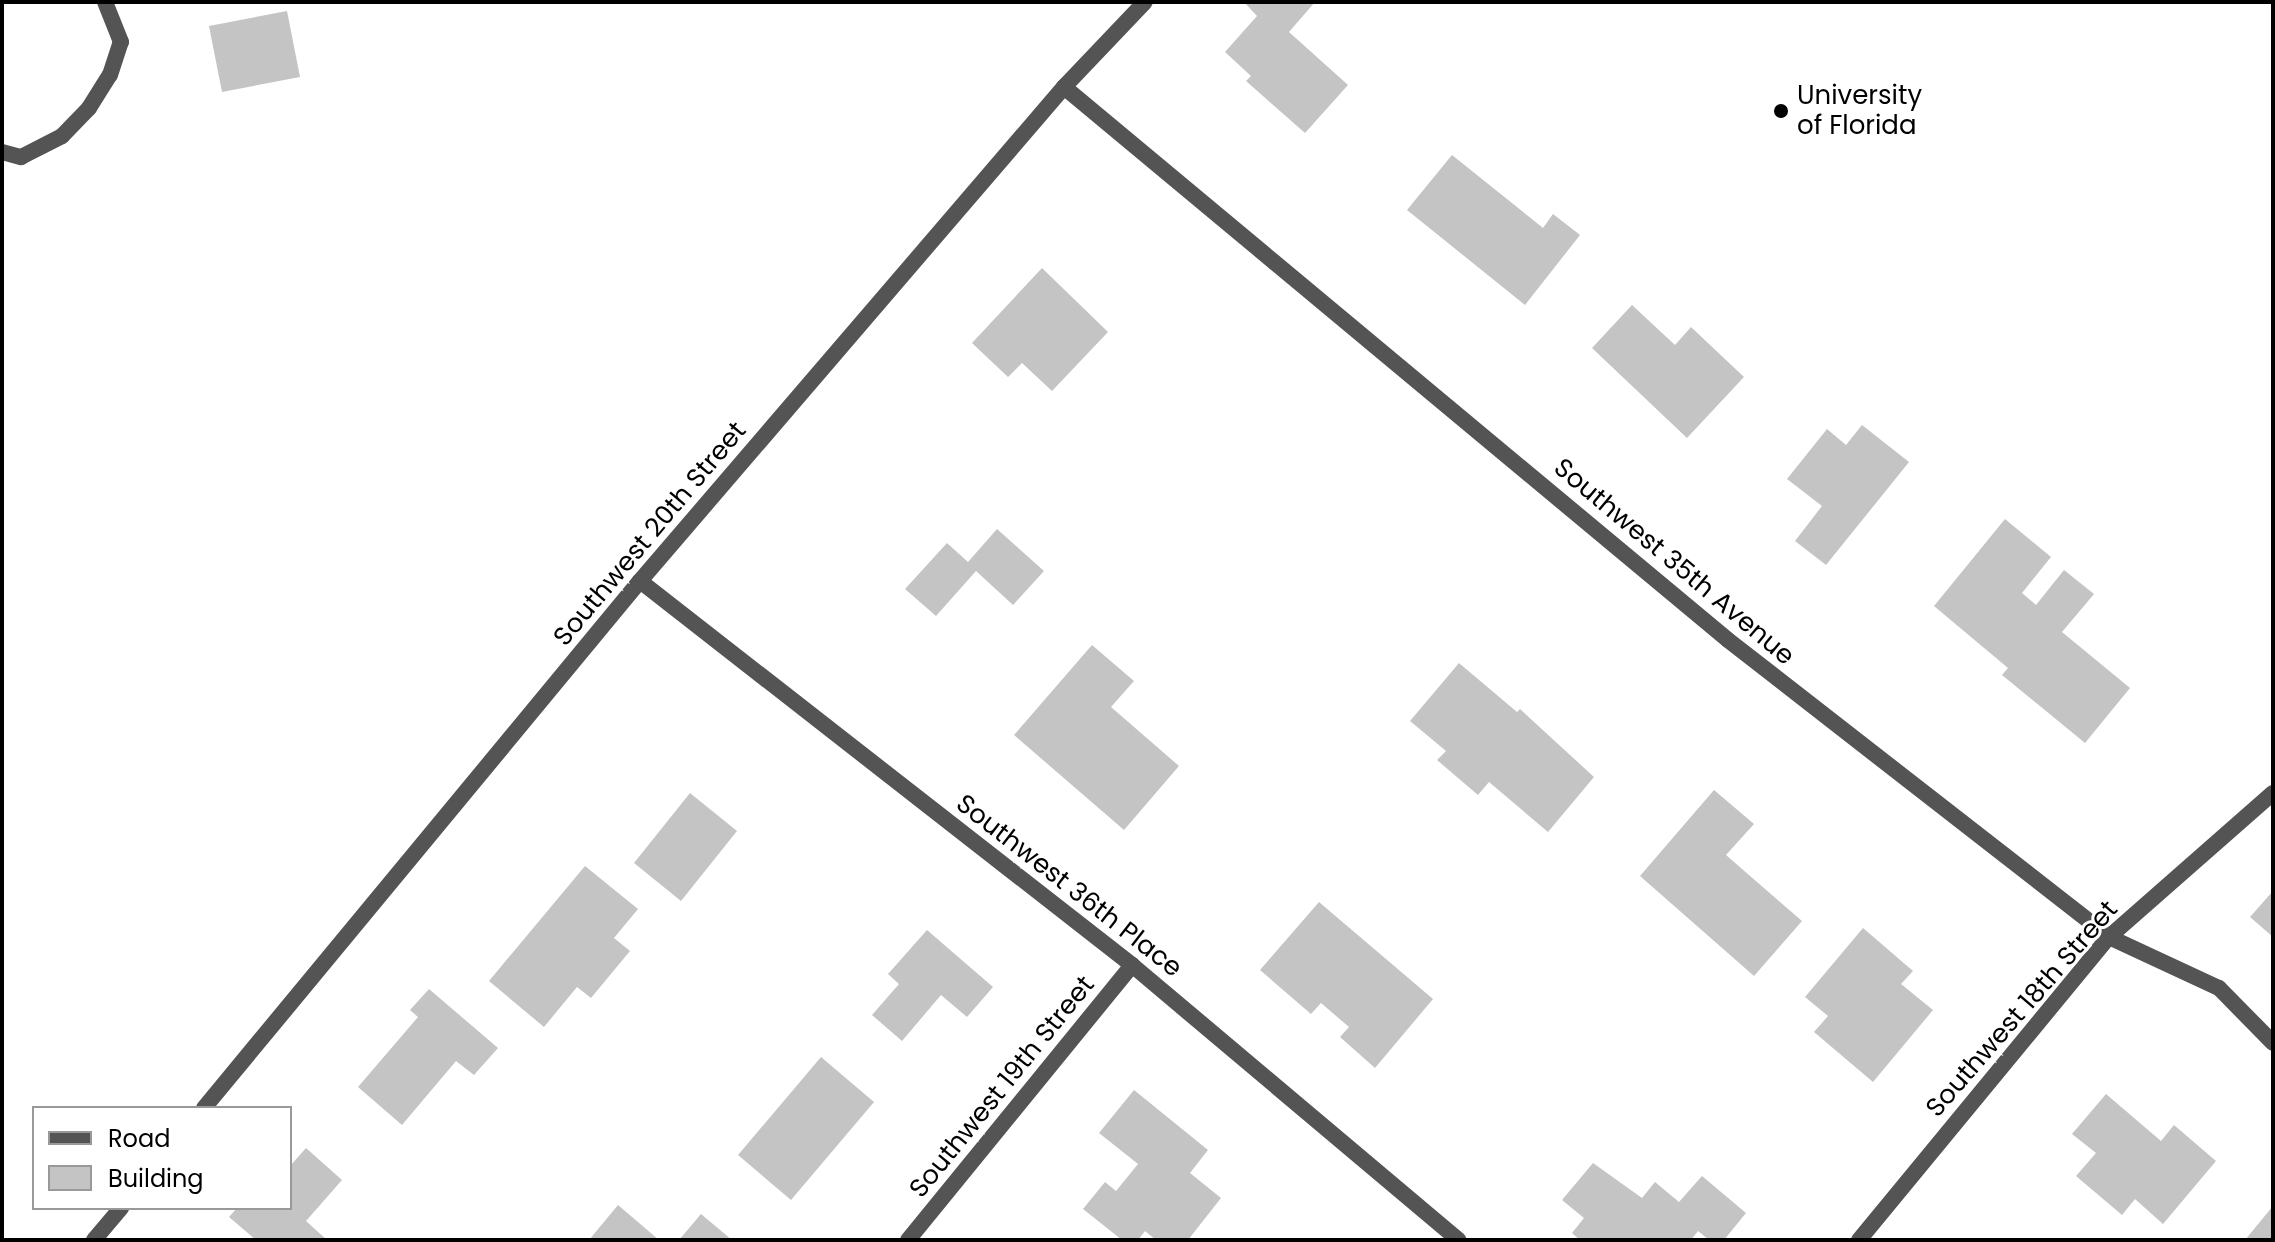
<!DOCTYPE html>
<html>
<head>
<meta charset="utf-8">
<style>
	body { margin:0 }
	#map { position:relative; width:2275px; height:1242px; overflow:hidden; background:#fff; font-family:Poppins,sans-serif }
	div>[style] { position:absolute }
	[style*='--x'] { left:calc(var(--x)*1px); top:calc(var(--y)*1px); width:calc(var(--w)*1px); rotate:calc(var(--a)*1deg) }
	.building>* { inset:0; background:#c4c4c4 }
	.street>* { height:16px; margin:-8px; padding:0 8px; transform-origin:8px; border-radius:8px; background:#545454 }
	.dots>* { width:22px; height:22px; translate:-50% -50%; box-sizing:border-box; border:4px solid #fff; border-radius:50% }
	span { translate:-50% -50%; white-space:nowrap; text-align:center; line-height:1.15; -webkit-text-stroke:6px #fff; paint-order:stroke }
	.poi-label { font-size:26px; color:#000 }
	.left { translate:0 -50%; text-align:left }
	.street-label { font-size:26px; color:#000 }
	.frame { position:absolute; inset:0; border:4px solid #000; pointer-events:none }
	.legend { position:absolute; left:32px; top:1106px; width:260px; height:104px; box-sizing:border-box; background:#fff; border:2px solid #999; margin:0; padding:10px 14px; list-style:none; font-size:24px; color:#000 }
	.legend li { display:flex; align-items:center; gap:16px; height:40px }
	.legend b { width:40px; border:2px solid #999 }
</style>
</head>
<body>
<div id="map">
	<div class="building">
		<div style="clip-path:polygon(1244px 2px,1315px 2px,1289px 32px,1348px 85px,1305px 133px,1246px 81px,1251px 76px,1225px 52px,1257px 16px)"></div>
		<div style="clip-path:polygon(287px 11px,300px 77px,222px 92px,209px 26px)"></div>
		<div style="clip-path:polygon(1452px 155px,1543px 228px,1553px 214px,1580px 235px,1525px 305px,1407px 210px)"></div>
		<div style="clip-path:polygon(1042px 268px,1108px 332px,1052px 391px,1022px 363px,1008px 377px,972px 343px)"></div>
		<div style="clip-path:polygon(1632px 305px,1675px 345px,1691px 327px,1744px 377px,1687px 438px,1592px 348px)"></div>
		<div style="clip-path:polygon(1862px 425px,1909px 462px,1826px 565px,1795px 541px,1822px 506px,1787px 479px,1827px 429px,1846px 445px)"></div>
		<div style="clip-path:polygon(2005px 519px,2051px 557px,2022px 593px,2036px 605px,2064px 570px,2094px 594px,2062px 632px,2130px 688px,2085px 743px,2002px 675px,2008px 668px,1934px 606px)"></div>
		<div style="clip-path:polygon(997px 529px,1044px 571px,1013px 605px,976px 571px,936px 616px,905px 589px,947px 543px,968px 562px)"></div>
		<div style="clip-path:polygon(1092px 645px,1134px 681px,1111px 707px,1179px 766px,1124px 830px,1014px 735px)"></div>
		<div style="clip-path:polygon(1459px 663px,1517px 712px,1520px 709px,1594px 777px,1548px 832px,1489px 782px,1478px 795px,1437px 760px,1446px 751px,1410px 721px)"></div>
		<div style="clip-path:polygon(1714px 790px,1754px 824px,1726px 855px,1802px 921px,1754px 976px,1640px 876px)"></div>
		<div style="clip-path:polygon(690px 793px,737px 831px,681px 901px,634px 863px)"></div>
		<div style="clip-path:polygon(585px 866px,638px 909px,614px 938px,630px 951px,591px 998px,577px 987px,544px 1027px,489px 981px)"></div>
		<div style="clip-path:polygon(2273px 891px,2273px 937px,2250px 917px)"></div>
		<div style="clip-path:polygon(1319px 902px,1433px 999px,1375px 1068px,1340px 1037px,1349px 1027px,1321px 1003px,1311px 1014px,1260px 970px)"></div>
		<div style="clip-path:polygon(1863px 928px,1913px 971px,1901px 984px,1933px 1010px,1873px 1082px,1814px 1032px,1828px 1016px,1805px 997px)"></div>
		<div style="clip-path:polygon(927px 930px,993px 987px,967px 1017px,941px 995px,902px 1041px,872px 1015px,899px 984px,888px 974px)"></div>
		<div style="clip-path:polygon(429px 989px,498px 1048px,474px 1075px,456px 1061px,402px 1125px,358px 1087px,418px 1017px,410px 1010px)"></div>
		<div style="clip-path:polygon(821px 1057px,874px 1102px,791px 1200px,738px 1155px)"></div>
		<div style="clip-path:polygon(1134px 1090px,1208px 1150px,1190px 1173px,1221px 1198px,1188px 1240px,1156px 1240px,1145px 1231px,1138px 1240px,1122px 1240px,1083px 1209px,1105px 1182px,1116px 1191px,1138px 1164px,1099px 1133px)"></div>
		<div style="clip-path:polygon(2106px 1094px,2161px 1141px,2174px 1125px,2216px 1161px,2163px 1224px,2135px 1199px,2122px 1215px,2076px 1176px,2096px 1153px,2072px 1134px)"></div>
		<div style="clip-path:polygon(306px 1148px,342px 1180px,306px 1221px,327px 1240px,256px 1240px,229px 1217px,237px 1208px,290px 1208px,290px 1166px)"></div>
		<div style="clip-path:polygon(1593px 1163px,1642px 1198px,1655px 1182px,1679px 1202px,1702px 1176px,1746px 1213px,1724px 1240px,1709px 1240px,1698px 1231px,1691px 1240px,1580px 1240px,1572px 1233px,1584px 1218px,1562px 1200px)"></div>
		<div style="clip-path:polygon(618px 1205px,659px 1240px,589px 1240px)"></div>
		<div style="clip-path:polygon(2273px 1206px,2273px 1240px,2245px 1240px)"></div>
		<div style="clip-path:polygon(701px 1214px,732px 1240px,679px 1240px)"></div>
	</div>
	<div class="street">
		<div style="--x:1064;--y:87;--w:864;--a:39.79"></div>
		<div style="--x:1728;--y:640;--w:483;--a:37.9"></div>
		<div style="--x:2109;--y:937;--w:121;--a:24.9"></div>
		<div style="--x:2219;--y:988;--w:77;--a:45.5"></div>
		<div style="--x:2;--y:152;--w:20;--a:15"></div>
		<div style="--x:21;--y:157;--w:46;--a:-27.1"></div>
		<div style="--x:62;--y:136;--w:39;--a:-46"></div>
		<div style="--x:89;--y:108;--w:39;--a:-58"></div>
		<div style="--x:110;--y:75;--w:35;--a:-72"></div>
		<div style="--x:121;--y:42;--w:43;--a:-111.8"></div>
		<div style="--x:640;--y:581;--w:624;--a:37.97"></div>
		<div style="--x:1132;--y:965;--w:427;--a:40.1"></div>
		<div style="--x:204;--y:1108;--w:684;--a:-50.4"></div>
		<div style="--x:640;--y:581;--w:651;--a:-49.36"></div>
		<div style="--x:1064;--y:87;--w:117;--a:-46.4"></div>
		<div style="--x:94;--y:1240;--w:42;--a:-49.8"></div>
		<div style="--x:908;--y:1240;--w:355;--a:-50.8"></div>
		<div style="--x:1859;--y:1240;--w:393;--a:-50.5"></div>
		<div style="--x:2109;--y:937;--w:218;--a:-41.3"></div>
	</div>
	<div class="dots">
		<div style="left:1781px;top:111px;background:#000"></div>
	</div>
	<div class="poi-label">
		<span class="left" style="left:1797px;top:111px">University<br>of Florida</span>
	</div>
	<div class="street-label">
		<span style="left:650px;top:534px;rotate:-50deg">Southwest 20th Street</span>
		<span style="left:1674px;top:562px;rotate:40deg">Southwest 35th Avenue</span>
		<span style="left:1069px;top:886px;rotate:38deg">Southwest 36th Place</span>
		<span style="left:2022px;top:1009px;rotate:-49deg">Southwest 18th Street</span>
		<span style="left:1002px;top:1087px;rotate:-51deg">Southwest 19th Street</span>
	</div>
	<div class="frame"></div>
	<ul class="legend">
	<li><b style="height:10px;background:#545454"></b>Road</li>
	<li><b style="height:22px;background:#c4c4c4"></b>Building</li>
	</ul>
</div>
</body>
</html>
